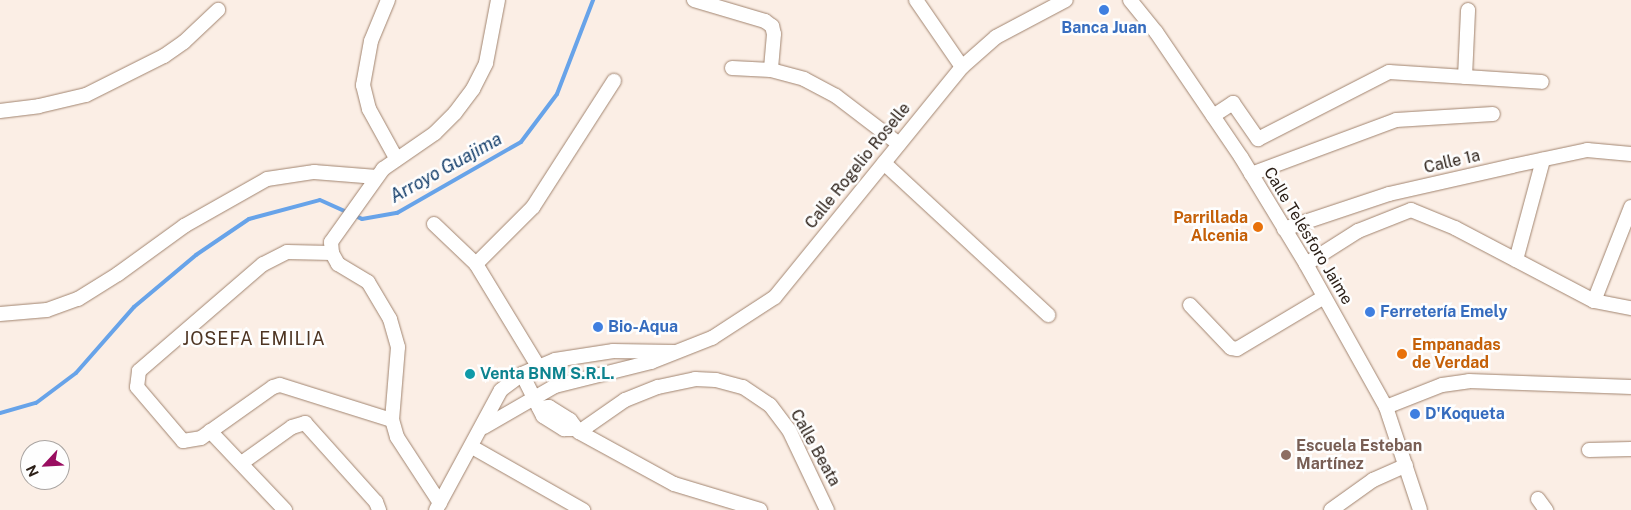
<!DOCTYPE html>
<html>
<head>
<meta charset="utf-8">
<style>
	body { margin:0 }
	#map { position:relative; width:1631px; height:510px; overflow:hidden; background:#fbeee5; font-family:"Public Sans",sans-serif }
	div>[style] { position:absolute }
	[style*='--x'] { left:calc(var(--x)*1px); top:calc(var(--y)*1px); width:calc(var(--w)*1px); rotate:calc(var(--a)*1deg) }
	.stream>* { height:4px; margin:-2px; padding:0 2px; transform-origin:2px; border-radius:2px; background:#67a3e9 }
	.roads { filter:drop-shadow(0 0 1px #a1846f) drop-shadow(0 0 1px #a1846f) }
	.minor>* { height:14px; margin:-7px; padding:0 7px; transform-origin:7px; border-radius:7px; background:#fff }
	.dots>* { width:14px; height:14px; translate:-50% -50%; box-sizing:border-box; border:2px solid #fefefe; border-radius:50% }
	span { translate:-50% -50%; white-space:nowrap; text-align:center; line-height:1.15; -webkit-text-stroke:5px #fefefe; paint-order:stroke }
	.shop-label { font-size:16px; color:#366cbe; font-weight:700 }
	.left { translate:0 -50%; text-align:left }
	.street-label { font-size:16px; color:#2c2018 }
	.food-label { font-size:16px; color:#c56008; font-weight:700 }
	.right { translate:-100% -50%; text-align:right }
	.culture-label { font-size:16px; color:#0d838f; font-weight:700 }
	.education-label { font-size:16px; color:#785e54; font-weight:700 }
	.water-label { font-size:18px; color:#133d6a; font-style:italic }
	.neighbourhood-label { font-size:18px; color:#4d3422; letter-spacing:1px }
	.north { position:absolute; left:20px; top:440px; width:50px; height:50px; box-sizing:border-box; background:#fefefe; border:1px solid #aaa5a2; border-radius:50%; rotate:245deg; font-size:14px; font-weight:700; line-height:20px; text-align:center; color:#2c2018 }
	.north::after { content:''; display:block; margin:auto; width:18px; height:22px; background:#990d60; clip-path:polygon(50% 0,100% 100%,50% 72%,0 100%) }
</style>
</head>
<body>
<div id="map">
	<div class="stream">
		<div style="--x:0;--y:413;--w:37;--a:-16"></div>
		<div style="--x:36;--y:403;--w:50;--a:-36.9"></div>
		<div style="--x:76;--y:373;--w:88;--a:-48.7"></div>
		<div style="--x:134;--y:307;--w:81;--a:-40"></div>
		<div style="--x:196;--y:255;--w:64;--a:-34.2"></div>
		<div style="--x:249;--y:219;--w:73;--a:-15"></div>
		<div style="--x:320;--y:200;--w:46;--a:24.3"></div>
		<div style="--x:362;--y:219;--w:36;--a:-10"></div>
		<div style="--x:397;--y:213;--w:143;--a:-29.8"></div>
		<div style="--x:521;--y:142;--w:60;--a:-53.1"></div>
		<div style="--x:557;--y:94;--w:101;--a:-69"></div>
	</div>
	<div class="roads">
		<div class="minor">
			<div style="--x:388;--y:0;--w:44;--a:112.5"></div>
			<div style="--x:371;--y:41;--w:45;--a:100.3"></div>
			<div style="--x:363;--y:85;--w:25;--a:76"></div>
			<div style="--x:369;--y:109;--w:56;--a:61.1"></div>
			<div style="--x:694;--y:0;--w:74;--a:16.5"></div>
			<div style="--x:765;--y:21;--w:9;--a:36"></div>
			<div style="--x:772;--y:26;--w:8;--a:76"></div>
			<div style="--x:774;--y:34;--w:36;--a:95"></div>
			<div style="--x:916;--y:0;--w:81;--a:55.5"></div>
			<div style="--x:1130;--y:0;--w:41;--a:50.9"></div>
			<div style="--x:1156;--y:32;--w:151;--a:55.8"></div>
			<div style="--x:1241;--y:157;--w:125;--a:58.7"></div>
			<div style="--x:1306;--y:264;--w:164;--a:60.8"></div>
			<div style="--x:1386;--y:407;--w:108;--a:71.7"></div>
			<div style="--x:732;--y:68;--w:39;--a:3"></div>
			<div style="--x:771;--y:70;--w:34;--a:15"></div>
			<div style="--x:804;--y:79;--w:36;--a:28"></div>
			<div style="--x:836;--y:96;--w:79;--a:37.3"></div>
			<div style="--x:1465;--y:77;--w:67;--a:-87.4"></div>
			<div style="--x:0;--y:111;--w:39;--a:-7"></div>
			<div style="--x:39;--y:106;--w:48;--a:-13.2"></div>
			<div style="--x:86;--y:95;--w:87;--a:-26.6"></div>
			<div style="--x:164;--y:56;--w:24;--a:-35"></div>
			<div style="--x:184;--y:42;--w:47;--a:-43.3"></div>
			<div style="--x:1213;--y:116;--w:24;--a:-33"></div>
			<div style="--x:1233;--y:103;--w:44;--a:55.2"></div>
			<div style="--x:1258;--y:139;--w:147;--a:-27.1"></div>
			<div style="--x:1389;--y:72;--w:153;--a:3.7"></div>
			<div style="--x:884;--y:163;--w:224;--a:42.8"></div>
			<div style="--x:1251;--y:174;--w:155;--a:-20.4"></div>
			<div style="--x:1396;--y:120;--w:97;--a:-3.5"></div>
			<div style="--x:434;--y:224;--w:58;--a:43.6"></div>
			<div style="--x:1284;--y:229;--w:111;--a:-18.4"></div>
			<div style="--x:1389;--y:194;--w:126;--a:-12.8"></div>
			<div style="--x:1512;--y:166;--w:77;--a:-12"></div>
			<div style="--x:1587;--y:150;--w:44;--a:5.2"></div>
			<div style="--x:332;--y:253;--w:45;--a:-178.7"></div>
			<div style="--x:287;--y:252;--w:27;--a:153"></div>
			<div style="--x:263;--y:264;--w:164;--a:139.2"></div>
			<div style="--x:139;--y:371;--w:16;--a:97"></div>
			<div style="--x:137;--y:387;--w:71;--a:49.6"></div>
			<div style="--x:183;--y:441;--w:18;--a:-9"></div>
			<div style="--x:201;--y:438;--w:88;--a:-35.3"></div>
			<div style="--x:273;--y:387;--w:7;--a:-16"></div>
			<div style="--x:280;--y:385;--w:117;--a:17.4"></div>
			<div style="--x:1516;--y:260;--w:104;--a:-74.9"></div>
			<div style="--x:1306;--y:264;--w:62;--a:-32.4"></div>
			<div style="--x:1358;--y:231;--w:57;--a:-21.6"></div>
			<div style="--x:1411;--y:210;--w:48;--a:22.2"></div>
			<div style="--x:1455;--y:228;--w:157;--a:27.7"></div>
			<div style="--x:1594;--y:301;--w:38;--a:11"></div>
			<div style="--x:1594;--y:301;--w:101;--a:-68.5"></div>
			<div style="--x:1190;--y:305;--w:59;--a:46.4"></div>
			<div style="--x:1231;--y:348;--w:6;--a:9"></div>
			<div style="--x:1237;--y:349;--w:101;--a:-30.9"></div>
			<div style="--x:0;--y:314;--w:47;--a:-4.9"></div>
			<div style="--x:47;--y:310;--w:33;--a:-20"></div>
			<div style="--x:78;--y:299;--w:47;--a:-32"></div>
			<div style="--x:118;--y:274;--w:82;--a:-36"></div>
			<div style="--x:184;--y:226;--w:95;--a:-29.5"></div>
			<div style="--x:267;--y:179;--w:48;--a:-8.5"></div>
			<div style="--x:314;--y:172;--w:63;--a:4.5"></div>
			<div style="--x:538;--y:366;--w:119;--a:-121.3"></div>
			<div style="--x:476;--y:264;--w:81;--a:-45"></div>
			<div style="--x:533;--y:207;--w:150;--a:-57.3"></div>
			<div style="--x:522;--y:374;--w:47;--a:63.4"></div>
			<div style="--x:543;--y:416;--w:25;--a:32"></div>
			<div style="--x:564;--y:429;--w:12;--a:0"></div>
			<div style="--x:1386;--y:407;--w:60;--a:-21.4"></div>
			<div style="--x:1442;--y:385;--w:27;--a:-8"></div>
			<div style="--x:1469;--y:381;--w:162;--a:2.1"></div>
			<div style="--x:539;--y:408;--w:10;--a:-6"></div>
			<div style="--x:549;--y:407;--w:25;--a:32"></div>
			<div style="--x:570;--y:420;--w:15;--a:53"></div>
			<div style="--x:579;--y:432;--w:108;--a:28.7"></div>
			<div style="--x:674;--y:484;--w:90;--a:16.8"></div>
			<div style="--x:484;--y:427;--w:82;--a:-30"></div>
			<div style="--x:555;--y:386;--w:99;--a:-14"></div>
			<div style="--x:651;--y:362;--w:66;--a:-21.5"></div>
			<div style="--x:712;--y:338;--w:75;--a:-33.1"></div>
			<div style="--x:775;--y:297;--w:296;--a:-50.9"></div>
			<div style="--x:962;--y:67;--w:45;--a:-41.4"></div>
			<div style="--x:996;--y:37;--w:79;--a:-27.9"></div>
			<div style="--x:210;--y:431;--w:109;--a:46.5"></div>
			<div style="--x:579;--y:432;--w:56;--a:-34.8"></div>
			<div style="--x:625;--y:400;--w:35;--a:-22"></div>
			<div style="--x:658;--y:387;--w:38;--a:-12"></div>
			<div style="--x:695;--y:379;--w:21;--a:3"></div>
			<div style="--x:716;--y:380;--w:28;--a:15"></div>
			<div style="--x:743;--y:387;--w:32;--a:34"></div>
			<div style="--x:770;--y:405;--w:31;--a:53"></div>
			<div style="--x:789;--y:430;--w:89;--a:64.6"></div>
			<div style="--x:472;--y:447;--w:128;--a:29.6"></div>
			<div style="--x:1589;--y:450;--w:42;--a:-1.4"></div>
			<div style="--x:243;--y:462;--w:60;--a:-35.5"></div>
			<div style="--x:292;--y:427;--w:14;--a:-17"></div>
			<div style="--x:305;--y:423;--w:106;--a:48.1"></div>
			<div style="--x:376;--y:502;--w:9;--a:69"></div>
			<div style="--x:1538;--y:499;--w:14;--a:54"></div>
			<div style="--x:440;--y:503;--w:79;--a:-123.1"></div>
			<div style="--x:397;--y:437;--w:18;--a:-106"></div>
			<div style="--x:392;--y:420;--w:73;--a:-85.3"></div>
			<div style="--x:398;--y:347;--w:29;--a:-106"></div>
			<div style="--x:390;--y:319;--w:43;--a:-120.7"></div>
			<div style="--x:368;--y:282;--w:35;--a:-149"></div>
			<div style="--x:338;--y:264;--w:13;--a:-119"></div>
			<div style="--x:332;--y:253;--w:11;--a:-95"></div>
			<div style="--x:331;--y:242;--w:90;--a:-54.5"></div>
			<div style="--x:383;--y:169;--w:63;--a:-34.7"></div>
			<div style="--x:435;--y:133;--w:28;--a:-45"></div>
			<div style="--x:455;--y:113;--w:30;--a:-53"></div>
			<div style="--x:473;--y:89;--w:29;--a:-63"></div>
			<div style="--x:486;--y:63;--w:64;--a:-79.2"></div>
			<div style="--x:436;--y:510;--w:136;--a:-61.6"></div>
			<div style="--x:501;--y:390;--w:26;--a:-37"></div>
			<div style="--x:522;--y:374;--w:36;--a:-23"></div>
			<div style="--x:555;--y:360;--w:59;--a:-8.8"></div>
			<div style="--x:613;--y:351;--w:61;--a:0.9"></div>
			<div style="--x:1331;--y:510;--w:52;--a:-35.5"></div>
			<div style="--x:1373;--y:480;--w:36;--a:-24"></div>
		</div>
	</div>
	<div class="dots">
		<div style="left:1104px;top:10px;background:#3f7fe0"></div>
		<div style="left:1258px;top:227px;background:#e8710a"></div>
		<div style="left:1370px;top:312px;background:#3f7fe0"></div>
		<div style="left:598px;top:327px;background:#3f7fe0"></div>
		<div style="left:1402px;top:354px;background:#e8710a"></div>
		<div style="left:470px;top:374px;background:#0f9aa8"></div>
		<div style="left:1415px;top:414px;background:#3f7fe0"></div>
		<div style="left:1286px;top:455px;background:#8d6e63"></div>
	</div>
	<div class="shop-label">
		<span style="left:1104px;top:28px">Banca Juan</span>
		<span class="left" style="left:1380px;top:312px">Ferretería Emely</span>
		<span class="left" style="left:608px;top:327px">Bio-Aqua</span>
		<span class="left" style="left:1425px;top:414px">D'Koqueta</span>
	</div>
	<div class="street-label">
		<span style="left:1452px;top:162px;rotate:-13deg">Calle 1a</span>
		<span style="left:858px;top:166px;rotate:-51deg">Calle Rogelio Roselle</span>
		<span style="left:1308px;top:236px;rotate:59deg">Calle Telésforo Jaime</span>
		<span style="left:815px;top:448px;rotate:61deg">Calle Beata</span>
	</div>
	<div class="food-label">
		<span class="right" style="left:1248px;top:227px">Parrillada<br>Alcenia</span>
		<span class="left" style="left:1412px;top:354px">Empanadas<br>de Verdad</span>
	</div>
	<div class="culture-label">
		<span class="left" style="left:480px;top:374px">Venta BNM S.R.L.</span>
	</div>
	<div class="education-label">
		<span class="left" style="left:1296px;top:455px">Escuela Esteban<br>Martínez</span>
	</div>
	<div class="water-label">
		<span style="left:446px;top:168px;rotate:-29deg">Arroyo Guajima</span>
	</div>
	<div class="neighbourhood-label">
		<span style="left:254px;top:339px">JOSEFA EMILIA</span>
	</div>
	<div class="north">N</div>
</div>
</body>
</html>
